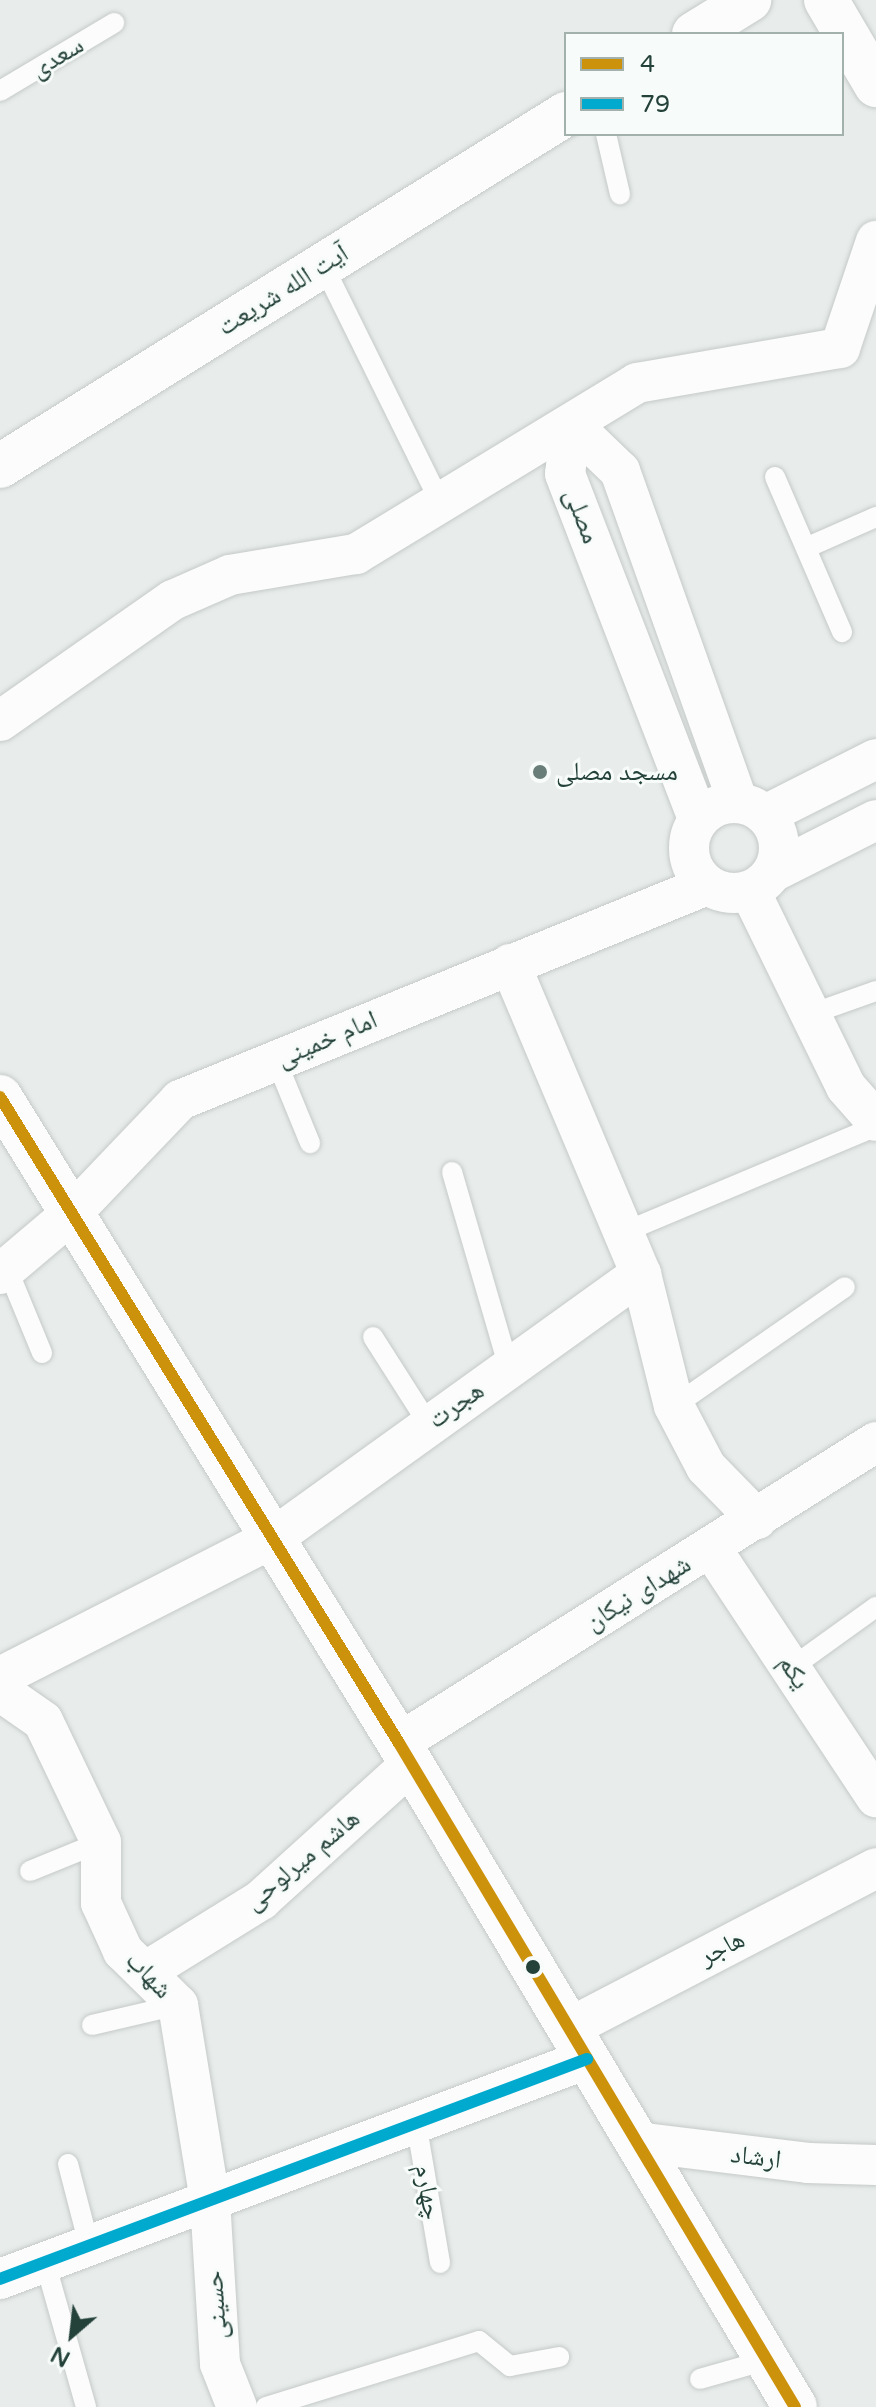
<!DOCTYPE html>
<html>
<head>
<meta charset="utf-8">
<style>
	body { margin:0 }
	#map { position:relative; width:876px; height:2407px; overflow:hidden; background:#e8edeb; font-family:"Varela Round","Noto Naskh Arabic",sans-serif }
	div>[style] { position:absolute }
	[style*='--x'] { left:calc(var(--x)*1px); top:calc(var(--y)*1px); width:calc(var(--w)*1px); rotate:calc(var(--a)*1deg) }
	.roads { filter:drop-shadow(0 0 2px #c5cac8) drop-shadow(0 0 2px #c5cac8) }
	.service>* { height:20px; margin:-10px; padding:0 10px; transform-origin:10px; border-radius:10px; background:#fcfcfc }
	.minor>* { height:40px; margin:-20px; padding:0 20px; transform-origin:20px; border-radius:20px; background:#fcfcfc }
	.minor>.ring { margin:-20px; padding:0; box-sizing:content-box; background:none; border:40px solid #fcfcfc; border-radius:50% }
	.tertiary>* { height:44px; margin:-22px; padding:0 22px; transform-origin:22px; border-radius:22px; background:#fcfcfc }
	.secondary>* { height:44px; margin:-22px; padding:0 22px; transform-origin:22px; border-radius:22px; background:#fcfcfc }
	.bus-1>* { height:12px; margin:-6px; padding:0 6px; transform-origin:6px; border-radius:6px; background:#cd920c }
	.bus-2>* { height:12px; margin:-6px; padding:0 6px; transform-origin:6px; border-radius:6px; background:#00a9ce }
	.dots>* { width:22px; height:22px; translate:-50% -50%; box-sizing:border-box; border:4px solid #f7fbf9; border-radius:50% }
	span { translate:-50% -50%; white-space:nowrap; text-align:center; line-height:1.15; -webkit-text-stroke:6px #f7fbf9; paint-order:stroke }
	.street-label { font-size:26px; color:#24423a }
	.poi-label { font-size:26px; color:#24423a }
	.left { translate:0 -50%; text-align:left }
	.legend { position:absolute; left:564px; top:32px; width:280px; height:104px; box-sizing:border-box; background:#f7fbf9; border:2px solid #a3b1ad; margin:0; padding:10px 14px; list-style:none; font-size:24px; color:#24423a }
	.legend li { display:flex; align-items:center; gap:16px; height:40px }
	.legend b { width:40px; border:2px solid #a3b1ad }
	.north { position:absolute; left:32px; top:2295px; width:80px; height:80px; -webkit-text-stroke:6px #f7fbf9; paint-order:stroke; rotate:208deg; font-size:22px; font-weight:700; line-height:32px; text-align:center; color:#24423a }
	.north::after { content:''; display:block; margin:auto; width:28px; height:36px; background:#24423a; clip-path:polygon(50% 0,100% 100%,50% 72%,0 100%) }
</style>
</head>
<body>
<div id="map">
	<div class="roads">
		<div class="service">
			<div style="--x:0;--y:91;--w:133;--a:-30.8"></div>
			<div style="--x:606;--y:134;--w:62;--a:76.9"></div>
			<div style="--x:323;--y:265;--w:267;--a:63.7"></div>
			<div style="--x:775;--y:477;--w:169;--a:66.6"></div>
			<div style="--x:808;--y:547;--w:74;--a:-23.8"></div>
			<div style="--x:811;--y:1014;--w:69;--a:-19.5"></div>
			<div style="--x:276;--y:1060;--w:90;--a:67.7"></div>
			<div style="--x:452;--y:1172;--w:204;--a:73.8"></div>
			<div style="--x:622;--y:1233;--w:276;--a:-22.8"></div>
			<div style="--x:7;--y:1268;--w:92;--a:67.6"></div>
			<div style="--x:373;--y:1337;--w:104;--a:57.5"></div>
			<div style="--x:674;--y:1406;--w:208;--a:-34.8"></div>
			<div style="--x:791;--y:1668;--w:105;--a:-35.7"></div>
			<div style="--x:30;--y:1871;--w:77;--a:-22.2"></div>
			<div style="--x:92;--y:2025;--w:88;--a:-13.1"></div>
			<div style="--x:416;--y:2122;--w:143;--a:80.3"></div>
			<div style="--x:68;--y:2164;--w:84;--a:75.5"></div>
			<div style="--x:45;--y:2262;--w:151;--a:74.2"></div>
			<div style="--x:700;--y:2379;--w:70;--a:-15.8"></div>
			<div style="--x:266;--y:2407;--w:223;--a:-17.2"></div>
			<div style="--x:479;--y:2341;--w:40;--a:39"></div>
			<div style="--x:510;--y:2366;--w:50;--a:-10.4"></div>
		</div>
		<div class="minor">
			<div style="--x:571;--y:424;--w:68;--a:43.8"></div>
			<div style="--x:620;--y:471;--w:352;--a:70.4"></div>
			<div style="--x:571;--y:424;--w:50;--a:96.8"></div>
			<div style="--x:565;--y:474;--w:370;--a:68.9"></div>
			<div style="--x:0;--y:721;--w:211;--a:-35"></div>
			<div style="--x:173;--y:600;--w:62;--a:-23.7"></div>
			<div style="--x:230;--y:575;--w:128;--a:-9.5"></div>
			<div style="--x:356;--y:554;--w:329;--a:-31.3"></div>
			<div style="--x:637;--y:383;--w:206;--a:-9.8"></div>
			<div style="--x:840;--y:348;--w:113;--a:-71.4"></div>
			<div class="ring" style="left:689px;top:803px;width:50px;height:50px"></div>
			<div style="--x:765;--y:815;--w:124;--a:-26.8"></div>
			<div style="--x:773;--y:872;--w:115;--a:-26.8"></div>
			<div style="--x:750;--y:891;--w:218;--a:63.9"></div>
			<div style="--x:846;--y:1087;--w:45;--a:48.6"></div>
			<div style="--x:510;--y:964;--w:337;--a:67.1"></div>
			<div style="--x:641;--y:1274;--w:136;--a:76"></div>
			<div style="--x:674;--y:1406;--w:69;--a:62.3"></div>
			<div style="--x:706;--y:1467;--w:73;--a:45.6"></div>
			<div style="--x:0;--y:1274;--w:96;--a:-40.3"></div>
			<div style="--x:73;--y:1212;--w:155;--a:-46.3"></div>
			<div style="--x:180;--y:1100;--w:569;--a:-22.19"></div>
			<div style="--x:711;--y:1548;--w:299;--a:56.5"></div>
			<div style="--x:0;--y:1677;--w:306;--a:-27"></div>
			<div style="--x:273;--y:1538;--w:453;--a:-35.7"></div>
			<div style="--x:0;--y:1691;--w:52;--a:34.9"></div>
			<div style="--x:43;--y:1721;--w:134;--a:64.4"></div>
			<div style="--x:101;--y:1842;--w:61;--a:90"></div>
			<div style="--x:101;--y:1903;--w:53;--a:65.4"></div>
			<div style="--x:123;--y:1951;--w:77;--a:44.5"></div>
			<div style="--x:178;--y:2005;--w:198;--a:80.7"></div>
			<div style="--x:210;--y:2200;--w:164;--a:86.5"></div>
			<div style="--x:220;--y:2364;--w:46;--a:68.4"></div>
			<div style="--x:399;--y:1743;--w:564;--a:-32.25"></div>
			<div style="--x:145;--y:1972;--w:137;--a:-31.8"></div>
			<div style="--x:261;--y:1900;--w:202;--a:-42.2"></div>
			<div style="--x:569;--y:2028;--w:346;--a:-27.5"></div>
			<div style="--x:637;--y:2142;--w:172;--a:7"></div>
			<div style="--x:808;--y:2163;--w:68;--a:1.7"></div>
			<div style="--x:0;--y:2279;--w:627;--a:-20.55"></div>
		</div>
		<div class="tertiary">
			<div style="--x:694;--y:34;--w:65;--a:-31.7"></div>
			<div style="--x:0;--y:466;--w:667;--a:-31.88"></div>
			<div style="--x:0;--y:1097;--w:759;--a:58.3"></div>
			<div style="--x:399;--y:1743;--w:773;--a:59.19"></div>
		</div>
		<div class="secondary">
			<div style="--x:826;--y:0;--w:99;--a:59.5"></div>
		</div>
	</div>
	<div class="bus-1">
		<div style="--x:0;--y:1097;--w:759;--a:58.3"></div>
		<div style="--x:399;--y:1743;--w:773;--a:59.19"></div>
	</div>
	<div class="bus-2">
		<div style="--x:0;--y:2279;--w:627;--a:-20.55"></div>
	</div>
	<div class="dots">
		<div style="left:540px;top:772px;background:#697e78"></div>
		<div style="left:533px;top:1967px;background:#24423a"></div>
	</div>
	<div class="street-label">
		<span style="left:57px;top:57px;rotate:-31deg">سعدی</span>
		<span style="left:283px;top:290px;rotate:-32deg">آیت الله شریعت</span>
		<span style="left:582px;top:516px;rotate:69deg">مصلی</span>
		<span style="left:327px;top:1039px;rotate:-23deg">امام خمینی</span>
		<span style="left:456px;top:1405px;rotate:-35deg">هجرت</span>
		<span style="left:638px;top:1593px;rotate:-32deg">شهدای نیکان</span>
		<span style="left:794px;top:1672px;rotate:57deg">یکم</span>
		<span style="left:302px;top:1860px;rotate:-40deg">هاشم میرلوحی</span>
		<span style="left:722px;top:1948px;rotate:-27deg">هاجر</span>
		<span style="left:149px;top:1975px;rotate:46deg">شهاب</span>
		<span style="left:756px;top:2157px;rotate:7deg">ارشاد</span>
		<span style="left:428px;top:2192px;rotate:80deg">چهارم</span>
		<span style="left:216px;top:2305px;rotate:-94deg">حسینی</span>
	</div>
	<div class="poi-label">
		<span class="left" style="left:556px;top:772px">مسجد مصلی</span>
	</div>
	<ul class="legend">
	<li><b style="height:10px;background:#cd920c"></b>4</li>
	<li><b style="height:10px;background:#00a9ce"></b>79</li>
	</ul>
	<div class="north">N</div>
</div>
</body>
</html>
